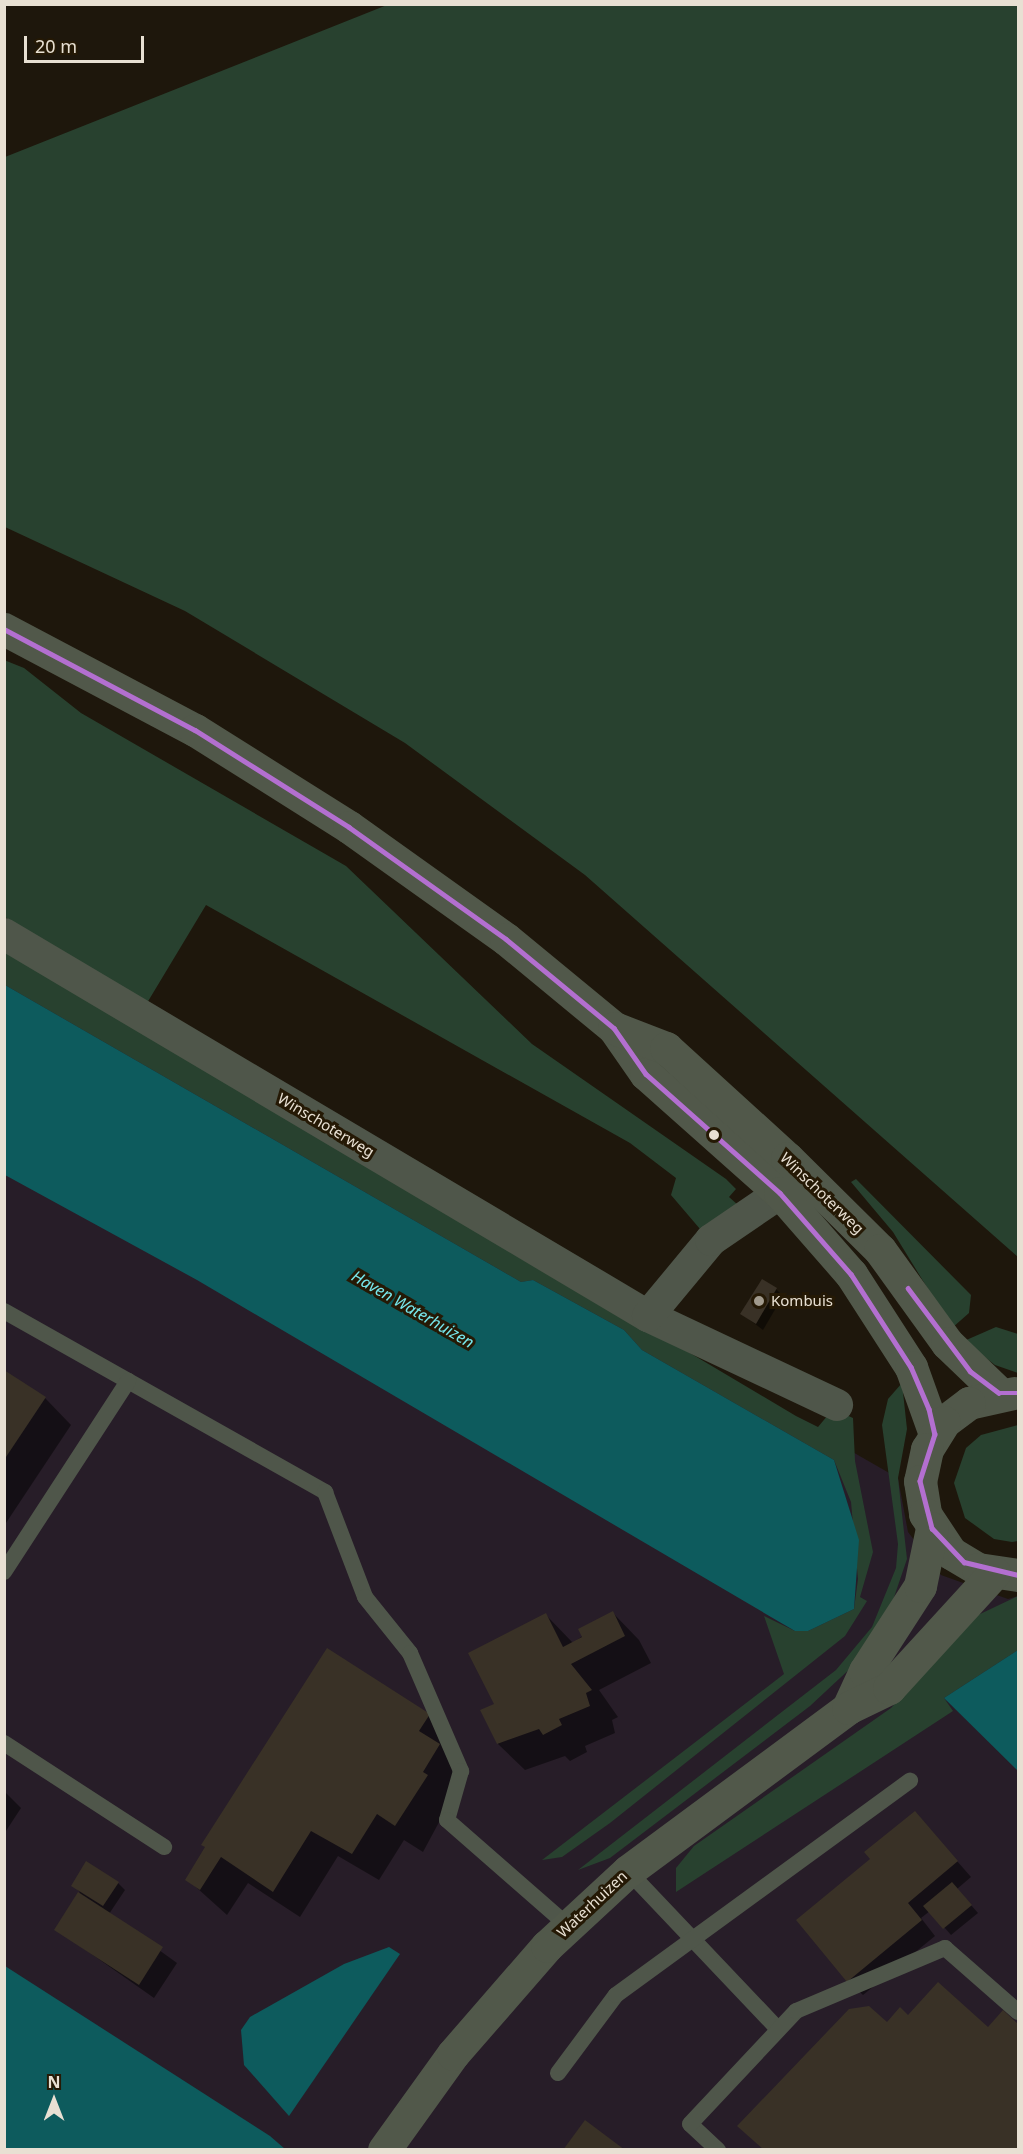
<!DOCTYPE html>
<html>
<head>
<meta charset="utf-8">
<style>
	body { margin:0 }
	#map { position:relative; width:1023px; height:2154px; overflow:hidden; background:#1e170c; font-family:"Noto Sans",sans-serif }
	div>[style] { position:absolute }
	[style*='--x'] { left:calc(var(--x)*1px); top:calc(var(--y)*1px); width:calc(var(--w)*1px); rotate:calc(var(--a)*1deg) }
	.industrial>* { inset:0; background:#271d28 }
	.green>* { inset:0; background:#28412f }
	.water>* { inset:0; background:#0d5b5d }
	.shadow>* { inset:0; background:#0007 }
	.building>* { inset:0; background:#393126 }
	.lane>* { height:16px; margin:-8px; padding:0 8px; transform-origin:8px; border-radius:8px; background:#4f564a }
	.street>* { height:32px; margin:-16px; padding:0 16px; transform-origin:16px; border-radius:16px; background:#4f564a }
	.secondary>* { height:33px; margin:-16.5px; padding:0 16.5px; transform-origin:16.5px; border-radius:16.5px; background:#51584a }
	.bus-1>* { height:4.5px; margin:-2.25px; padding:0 2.25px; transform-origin:2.25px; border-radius:2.25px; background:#b36fd0 }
	.dots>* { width:16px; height:16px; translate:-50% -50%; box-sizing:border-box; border:3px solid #251905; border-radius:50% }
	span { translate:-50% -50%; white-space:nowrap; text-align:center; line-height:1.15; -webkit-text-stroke:6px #251905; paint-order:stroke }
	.street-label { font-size:15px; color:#e8e0d3 }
	.poi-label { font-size:15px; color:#e8e0d3 }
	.left { translate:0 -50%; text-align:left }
	.water-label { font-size:16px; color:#77e8ed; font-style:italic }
	.frame { position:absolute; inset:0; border:6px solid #e8e0d3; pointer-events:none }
	.north { position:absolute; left:24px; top:2070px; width:60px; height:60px; -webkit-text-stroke:4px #251905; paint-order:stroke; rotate:0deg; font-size:16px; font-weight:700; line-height:24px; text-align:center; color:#e8e0d3 }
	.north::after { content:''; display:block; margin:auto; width:21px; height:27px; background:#e8e0d3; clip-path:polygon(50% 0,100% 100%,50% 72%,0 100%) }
	.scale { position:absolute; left:24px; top:36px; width:120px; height:27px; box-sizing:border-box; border:3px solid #e8e0d3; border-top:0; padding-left:8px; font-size:18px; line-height:21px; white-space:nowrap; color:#e8e0d3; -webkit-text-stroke:4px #251905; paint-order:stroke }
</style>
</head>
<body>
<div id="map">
	<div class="industrial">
		<div style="clip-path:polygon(4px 965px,898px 1478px,908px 1532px,941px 1575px,1008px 1599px,1018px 1596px,1018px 2149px,152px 2149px,5px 2059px)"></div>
	</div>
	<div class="green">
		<div style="clip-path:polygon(387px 5px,1018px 5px,1018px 1257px,585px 875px,405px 743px,185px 611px,5px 527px,5px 157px)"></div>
		<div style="clip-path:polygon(4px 660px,24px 668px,81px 713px,346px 866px,532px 1044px,726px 1179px,736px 1189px,729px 1197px,738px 1205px,700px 1229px,671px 1195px,676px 1178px,630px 1143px,206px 905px,147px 1003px,5px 917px)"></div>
		<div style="clip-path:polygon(5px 946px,796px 1416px,818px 1427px,833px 1409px,853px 1418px,855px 1461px,873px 1552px,860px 1597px,867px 1601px,845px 1636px,610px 1823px,562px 1857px,542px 1860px,784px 1674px,764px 1616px,795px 1631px,808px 1631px,854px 1609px,858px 1579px,851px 1502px,834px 1460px,642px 1350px,624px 1330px,533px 1280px,521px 1282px,5px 985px)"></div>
		<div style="clip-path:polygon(856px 1179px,971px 1295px,969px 1313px,952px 1328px,893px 1232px,851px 1182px)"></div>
		<div style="clip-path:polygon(996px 1327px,1018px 1334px,1018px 1373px,995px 1365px,964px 1341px)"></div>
		<div style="clip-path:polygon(902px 1383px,907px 1429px,898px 1478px,907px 1559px,890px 1609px,854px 1665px,810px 1706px,610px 1858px,578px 1870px,836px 1670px,872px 1627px,896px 1568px,898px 1544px,882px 1425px,888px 1399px)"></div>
		<div style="clip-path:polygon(1018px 1425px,1018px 1541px,1012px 1542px,994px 1539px,965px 1518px,954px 1483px,966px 1448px,981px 1435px)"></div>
		<div style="clip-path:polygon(1018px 1596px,1018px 1650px,944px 1698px,953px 1711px,676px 1892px,676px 1868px,694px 1846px,891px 1708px,978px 1615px)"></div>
	</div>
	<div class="water">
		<div style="clip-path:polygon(5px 985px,521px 1282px,533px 1280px,624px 1330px,642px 1350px,834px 1460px,859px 1540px,854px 1609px,808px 1631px,795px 1631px,197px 1280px,5px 1175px)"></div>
		<div style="clip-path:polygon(1018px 1650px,1018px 1771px,944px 1698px)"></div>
		<div style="clip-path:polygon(389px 1947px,400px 1954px,289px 2116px,244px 2065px,241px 2030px,250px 2017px,344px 1964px)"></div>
		<div style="clip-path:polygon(5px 1966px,270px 2136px,285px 2149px,5px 2149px)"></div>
	</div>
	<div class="shadow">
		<div style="clip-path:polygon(776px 1289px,783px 1296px,763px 1330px,742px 1314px)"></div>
		<div style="clip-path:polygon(4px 1374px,45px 1398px,71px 1425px,4px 1526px)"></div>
		<div style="clip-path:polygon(613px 1613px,639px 1640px,651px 1663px,599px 1690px,618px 1717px,612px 1720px,615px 1733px,585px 1746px,587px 1752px,570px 1761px,565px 1756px,525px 1770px,498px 1744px,496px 1704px,546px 1615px,573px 1643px)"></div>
		<div style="clip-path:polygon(429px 1715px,466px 1772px,423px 1852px,404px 1840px,379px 1880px,338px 1856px,300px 1917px,248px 1883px,227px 1915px,187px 1879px)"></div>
		<div style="clip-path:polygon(4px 1791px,21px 1808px,4px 1834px)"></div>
		<div style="clip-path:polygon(915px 1813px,971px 1877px,957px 1889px,978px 1913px,951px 1935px,930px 1911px,921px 1918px,935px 1936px,863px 1995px,848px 1981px,872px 1859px)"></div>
		<div style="clip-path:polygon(118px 1883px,125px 1890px,109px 1914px,177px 1963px,154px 1998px,56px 1929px,80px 1892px,73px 1885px)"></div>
		<div style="clip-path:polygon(1003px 2012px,1018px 2026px,1018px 2150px,764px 2150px,887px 2024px,908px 2017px,989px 2029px)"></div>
	</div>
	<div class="building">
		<div style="clip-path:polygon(762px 1279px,777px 1288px,756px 1324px,740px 1314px)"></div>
		<div style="clip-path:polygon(4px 1370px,46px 1397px,4px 1460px)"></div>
		<div style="clip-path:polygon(613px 1611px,625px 1636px,571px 1664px,592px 1690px,586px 1693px,590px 1706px,559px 1719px,562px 1725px,543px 1735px,539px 1729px,497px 1744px,480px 1710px,494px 1704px,468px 1653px,546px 1613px,563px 1647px,582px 1637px,578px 1629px)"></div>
		<div style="clip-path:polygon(327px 1648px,430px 1714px,419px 1731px,440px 1744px,423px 1772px,428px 1775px,395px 1826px,377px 1814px,352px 1854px,311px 1831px,273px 1892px,221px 1857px,200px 1890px,185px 1880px,205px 1847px,201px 1845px)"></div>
		<div style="clip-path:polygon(915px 1811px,958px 1861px,908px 1903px,922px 1920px,847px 1982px,796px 1920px,870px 1859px,864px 1852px)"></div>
		<div style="clip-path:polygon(86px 1861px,119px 1882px,103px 1906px,71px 1886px)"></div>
		<div style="clip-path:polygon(952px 1882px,972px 1905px,943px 1929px,923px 1906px)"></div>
		<div style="clip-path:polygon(78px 1892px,163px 1947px,139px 1985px,54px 1930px)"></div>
		<div style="clip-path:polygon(938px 1982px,988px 2027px,1003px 2010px,1018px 2024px,1018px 2150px,764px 2150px,737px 2126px,849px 2009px,869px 2006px,887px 2022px,900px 2007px,908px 2015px)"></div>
		<div style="clip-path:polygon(585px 2120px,625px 2150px,563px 2150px)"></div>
	</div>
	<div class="lane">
		<div style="--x:4;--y:1311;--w:369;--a:29.4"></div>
		<div style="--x:325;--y:1492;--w:112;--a:69.1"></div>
		<div style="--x:365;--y:1597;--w:72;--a:51.2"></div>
		<div style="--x:410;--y:1653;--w:129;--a:66.6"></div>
		<div style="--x:461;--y:1771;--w:51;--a:105.9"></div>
		<div style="--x:447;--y:1820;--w:161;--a:41.2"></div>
		<div style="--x:4;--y:1572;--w:228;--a:-57"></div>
		<div style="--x:4;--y:1743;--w:191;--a:33"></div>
		<div style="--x:628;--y:1871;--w:216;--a:46.5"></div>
		<div style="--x:558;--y:2073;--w:97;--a:-53.4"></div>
		<div style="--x:616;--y:1995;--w:364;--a:-36.1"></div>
		<div style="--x:718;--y:2150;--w:38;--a:-137"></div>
		<div style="--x:690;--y:2124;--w:155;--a:-46.8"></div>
		<div style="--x:796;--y:2011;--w:162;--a:-22.9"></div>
		<div style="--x:945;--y:1948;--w:97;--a:41.2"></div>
	</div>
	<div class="street">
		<div style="--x:4;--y:934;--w:749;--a:30.68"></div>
		<div style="--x:648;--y:1316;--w:209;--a:25.2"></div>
		<div style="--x:648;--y:1316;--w:99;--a:-50.3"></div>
		<div style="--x:711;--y:1240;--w:83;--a:-34.3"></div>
	</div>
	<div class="secondary">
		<div style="--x:4;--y:629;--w:216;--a:27.9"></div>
		<div style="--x:195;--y:730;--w:182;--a:32.2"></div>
		<div style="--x:349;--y:827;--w:193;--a:35.5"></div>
		<div style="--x:506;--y:939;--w:140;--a:39.5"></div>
		<div style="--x:614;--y:1028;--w:56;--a:55.2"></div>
		<div style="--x:646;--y:1074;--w:179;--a:41.6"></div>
		<div style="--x:780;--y:1193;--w:108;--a:48.8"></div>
		<div style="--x:851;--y:1274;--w:111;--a:57.2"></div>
		<div style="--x:911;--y:1367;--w:71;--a:70.3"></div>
		<div style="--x:614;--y:1028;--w:56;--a:21"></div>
		<div style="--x:666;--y:1048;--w:164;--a:42.3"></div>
		<div style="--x:787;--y:1158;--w:131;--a:44.7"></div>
		<div style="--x:880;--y:1250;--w:115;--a:54.2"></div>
		<div style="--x:947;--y:1343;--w:72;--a:43.9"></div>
		<div style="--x:1014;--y:1393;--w:46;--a:167.5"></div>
		<div style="--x:969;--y:1403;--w:31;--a:143"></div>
		<div style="--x:944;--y:1422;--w:32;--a:122"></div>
		<div style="--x:927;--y:1449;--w:33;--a:102"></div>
		<div style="--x:920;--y:1481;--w:33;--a:81"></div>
		<div style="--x:925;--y:1514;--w:47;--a:56.3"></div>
		<div style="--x:951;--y:1553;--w:31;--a:31"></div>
		<div style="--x:978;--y:1569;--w:40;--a:8.5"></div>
		<div style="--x:848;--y:1708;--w:41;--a:-65.3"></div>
		<div style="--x:865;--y:1671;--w:101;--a:-57.1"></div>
		<div style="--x:920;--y:1586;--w:59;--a:-78.3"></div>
		<div style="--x:384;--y:2150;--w:118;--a:-54.3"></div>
		<div style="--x:453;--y:2054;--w:143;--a:-49"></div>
		<div style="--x:547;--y:1946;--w:110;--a:-42.8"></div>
		<div style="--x:628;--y:1871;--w:274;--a:-36.5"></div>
		<div style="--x:848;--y:1708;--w:46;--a:-26"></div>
		<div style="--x:889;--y:1688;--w:156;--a:-47.6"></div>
	</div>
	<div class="bus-1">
		<div style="--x:4;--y:629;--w:216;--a:27.9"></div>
		<div style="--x:195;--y:730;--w:182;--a:32.2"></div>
		<div style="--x:349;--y:827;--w:193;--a:35.5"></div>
		<div style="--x:506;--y:939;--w:140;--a:39.5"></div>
		<div style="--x:614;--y:1028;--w:56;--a:55.2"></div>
		<div style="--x:646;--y:1074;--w:179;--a:41.6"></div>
		<div style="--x:780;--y:1193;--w:108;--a:48.8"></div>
		<div style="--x:851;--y:1274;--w:111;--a:57.2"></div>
		<div style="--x:911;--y:1367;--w:46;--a:66.8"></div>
		<div style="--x:929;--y:1409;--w:26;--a:77"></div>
		<div style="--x:935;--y:1434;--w:49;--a:107.7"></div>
		<div style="--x:920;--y:1481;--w:49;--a:75.7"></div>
		<div style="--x:932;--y:1528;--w:47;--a:46.7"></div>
		<div style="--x:964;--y:1562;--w:56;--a:13.5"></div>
		<div style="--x:908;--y:1288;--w:104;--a:53.2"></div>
		<div style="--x:970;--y:1371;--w:36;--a:37"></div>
		<div style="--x:999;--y:1393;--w:19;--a:0"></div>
	</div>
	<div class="dots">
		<div style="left:714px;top:1135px;background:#e8e0d3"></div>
		<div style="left:759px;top:1301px;background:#a19a8d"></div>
	</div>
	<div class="street-label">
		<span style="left:326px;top:1125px;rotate:31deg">Winschoterweg</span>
		<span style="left:822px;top:1193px;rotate:44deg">Winschoterweg</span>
		<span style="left:592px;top:1904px;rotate:-43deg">Waterhuizen</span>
	</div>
	<div class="poi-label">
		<span class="left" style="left:771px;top:1301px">Kombuis</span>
	</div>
	<div class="water-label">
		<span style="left:413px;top:1309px;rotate:30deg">Haven Waterhuizen</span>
	</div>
	<div class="frame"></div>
	<div class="north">N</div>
	<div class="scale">20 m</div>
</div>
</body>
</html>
